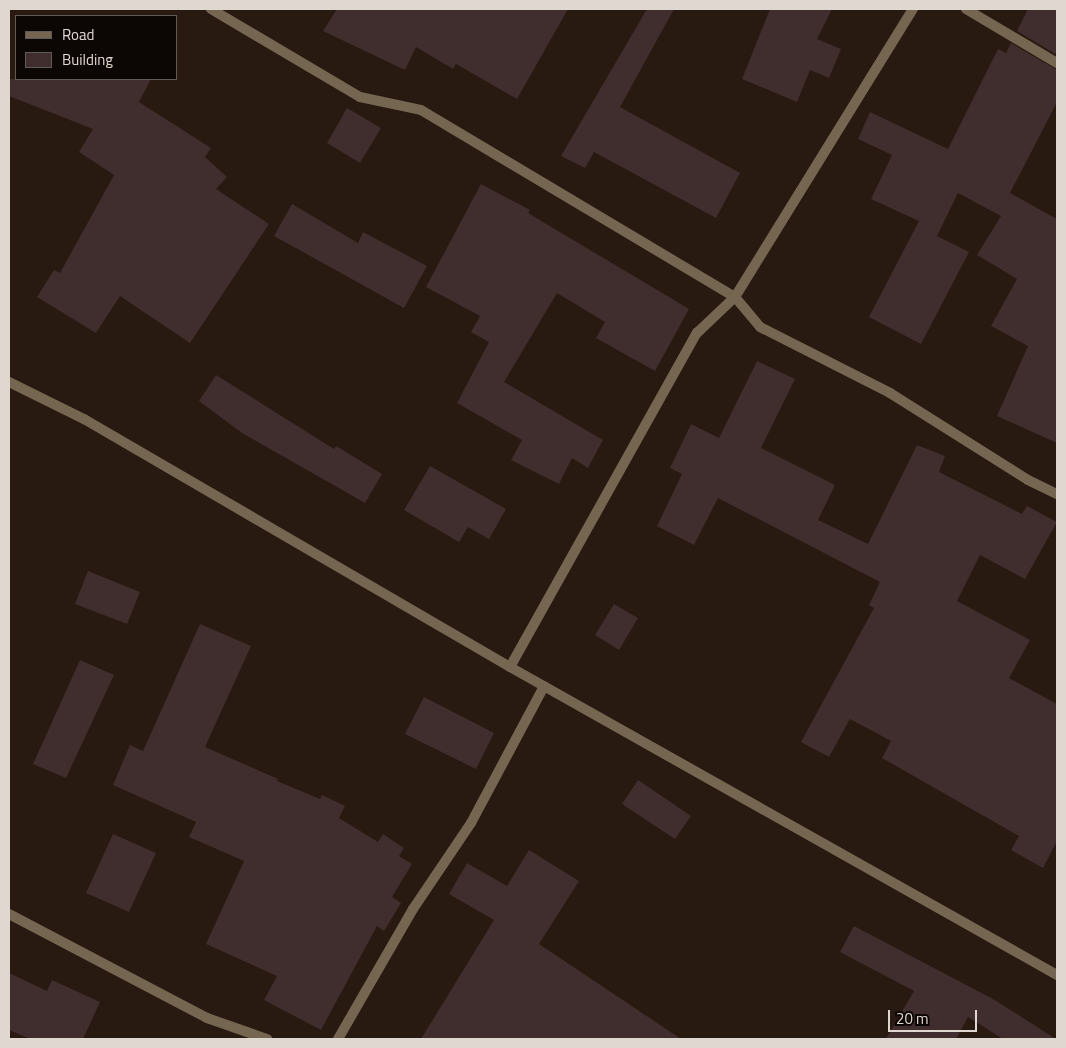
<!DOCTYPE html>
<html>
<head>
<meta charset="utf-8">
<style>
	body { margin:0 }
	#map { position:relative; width:1066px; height:1048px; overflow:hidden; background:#281911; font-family:"Titillium Web",sans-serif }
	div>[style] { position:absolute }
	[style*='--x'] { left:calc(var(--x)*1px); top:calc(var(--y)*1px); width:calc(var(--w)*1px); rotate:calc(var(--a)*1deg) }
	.building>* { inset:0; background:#402d2d }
	.minor>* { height:10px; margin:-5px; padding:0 5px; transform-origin:5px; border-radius:5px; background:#746650 }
	.tertiary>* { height:10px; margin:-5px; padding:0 5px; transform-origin:5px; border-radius:5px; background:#746650 }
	span { translate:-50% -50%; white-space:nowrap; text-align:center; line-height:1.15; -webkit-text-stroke:4px #0c0604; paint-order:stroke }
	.frame { position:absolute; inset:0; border:10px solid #e1d7d1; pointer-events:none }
	.legend { position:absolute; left:15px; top:15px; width:162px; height:65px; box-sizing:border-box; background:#0c0604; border:1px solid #615a56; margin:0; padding:6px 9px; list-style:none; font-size:15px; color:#e1d7d1 }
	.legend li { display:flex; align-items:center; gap:10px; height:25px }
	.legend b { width:25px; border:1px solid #615a56 }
	.scale { position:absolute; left:888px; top:1010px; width:89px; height:22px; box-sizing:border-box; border:2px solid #e1d7d1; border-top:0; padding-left:6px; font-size:15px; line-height:18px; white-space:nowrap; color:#e1d7d1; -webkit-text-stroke:4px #0c0604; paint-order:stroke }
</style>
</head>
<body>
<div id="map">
	<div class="building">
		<div style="clip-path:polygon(337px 9px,568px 9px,517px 99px,456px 64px,453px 69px,416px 47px,405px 70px,323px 31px)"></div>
		<div style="clip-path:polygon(647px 9px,674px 9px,620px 107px,740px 173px,716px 218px,594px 152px,585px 168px,561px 156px)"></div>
		<div style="clip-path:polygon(770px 9px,832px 9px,817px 39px,841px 49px,829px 78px,810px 70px,797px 102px,742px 79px)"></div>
		<div style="clip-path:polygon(1028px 9px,1057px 9px,1057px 55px,1017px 31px)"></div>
		<div style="clip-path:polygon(1011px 43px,1057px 70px,1057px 102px,1010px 193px,1057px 219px,1057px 443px,997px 416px,1028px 346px,991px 326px,1017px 279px,977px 255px,1001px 216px,958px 193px,937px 236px,969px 252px,921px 344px,869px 317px,919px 221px,871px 199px,892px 155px,858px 139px,870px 112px,948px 149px,998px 49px,1006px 53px)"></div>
		<div style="clip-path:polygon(9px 79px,151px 79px,139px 102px,211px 148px,205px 157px,227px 177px,216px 189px,269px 224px,190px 343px,120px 296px,96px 333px,37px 297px,54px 270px,60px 273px,114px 175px,79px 152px,93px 129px,9px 96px)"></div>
		<div style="clip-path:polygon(347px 108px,381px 128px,360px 163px,327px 143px)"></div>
		<div style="clip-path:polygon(481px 184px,530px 210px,528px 213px,689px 309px,655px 371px,596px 338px,605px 322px,557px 293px,504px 382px,603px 440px,588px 468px,572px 458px,559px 484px,511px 460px,522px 440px,457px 403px,489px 342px,471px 332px,480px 316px,426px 287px)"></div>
		<div style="clip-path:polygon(292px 204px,358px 243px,363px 232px,427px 266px,404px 308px,274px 236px)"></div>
		<div style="clip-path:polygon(757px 361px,795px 379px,761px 448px,835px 485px,818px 520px,868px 544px,917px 445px,945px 456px,939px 472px,1022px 514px,1027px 506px,1057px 522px,1025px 579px,980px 555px,957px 601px,1030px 640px,1009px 678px,1057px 704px,1057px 841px,1043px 868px,1011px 850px,1019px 836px,882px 758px,891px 741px,850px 719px,829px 757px,801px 742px,874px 608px,869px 605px,880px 582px,718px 498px,694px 545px,657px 526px,682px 474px,670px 468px,691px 424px,719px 438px)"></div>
		<div style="clip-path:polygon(216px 375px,334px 449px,336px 446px,382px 474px,365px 503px,242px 433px,199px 401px)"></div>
		<div style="clip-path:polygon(430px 466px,506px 509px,489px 539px,468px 527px,459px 542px,404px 510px)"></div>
		<div style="clip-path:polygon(88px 571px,140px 592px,127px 624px,75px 604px)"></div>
		<div style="clip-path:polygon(614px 604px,638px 618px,619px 650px,595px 635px)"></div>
		<div style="clip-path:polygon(200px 624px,251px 646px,205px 747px,278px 779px,277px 781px,320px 799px,322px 795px,345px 806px,339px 818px,378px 842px,383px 834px,404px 848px,399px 856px,412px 864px,392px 897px,401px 903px,384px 931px,377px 926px,321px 1030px,264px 1000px,277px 976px,206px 944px,244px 861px,189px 837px,196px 822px,113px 785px,130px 745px,143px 751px)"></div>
		<div style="clip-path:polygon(80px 660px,114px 675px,66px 778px,33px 764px)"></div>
		<div style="clip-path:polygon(424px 697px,494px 733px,476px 769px,405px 734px)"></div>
		<div style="clip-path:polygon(638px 780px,691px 816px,675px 839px,622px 804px)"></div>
		<div style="clip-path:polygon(113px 834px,156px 853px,129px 912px,86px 893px)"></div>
		<div style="clip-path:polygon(529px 850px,579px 881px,539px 944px,681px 1039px,421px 1039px,494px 920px,449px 894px,467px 863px,507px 886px)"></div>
		<div style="clip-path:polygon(854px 926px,993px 999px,1056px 1039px,1003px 1039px,968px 1017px,956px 1039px,886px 1039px,914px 991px,840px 952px)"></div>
		<div style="clip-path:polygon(9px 973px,47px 991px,52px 980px,100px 1002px,83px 1039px,30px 1039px,9px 1030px)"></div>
	</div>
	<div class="minor">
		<div style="--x:211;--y:9;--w:173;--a:30.6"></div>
		<div style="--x:360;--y:97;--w:62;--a:12"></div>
		<div style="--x:421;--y:110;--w:365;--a:30.8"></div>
		<div style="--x:735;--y:297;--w:39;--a:50"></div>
		<div style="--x:760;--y:327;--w:146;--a:26.9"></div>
		<div style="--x:890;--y:393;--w:163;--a:32.2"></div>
		<div style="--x:1028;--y:480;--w:32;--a:26"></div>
		<div style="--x:966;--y:9;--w:106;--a:30.7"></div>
		<div style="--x:510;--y:667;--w:383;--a:-60.8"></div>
		<div style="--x:697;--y:333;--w:52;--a:-43.5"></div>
		<div style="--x:735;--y:297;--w:339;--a:-58.3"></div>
		<div style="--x:9;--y:914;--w:224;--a:27.7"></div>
		<div style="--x:207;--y:1018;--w:64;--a:19.3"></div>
		<div style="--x:338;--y:1039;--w:150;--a:-60"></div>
		<div style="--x:413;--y:909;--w:104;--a:-56"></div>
		<div style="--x:471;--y:823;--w:155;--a:-61.9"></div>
	</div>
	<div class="tertiary">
		<div style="--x:9;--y:382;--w:84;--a:26.3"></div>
		<div style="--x:84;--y:419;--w:493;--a:30.2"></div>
		<div style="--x:510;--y:667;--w:628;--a:29.38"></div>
	</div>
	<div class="frame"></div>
	<ul class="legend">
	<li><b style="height:6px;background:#746650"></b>Road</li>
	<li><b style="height:14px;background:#402d2d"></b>Building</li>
	</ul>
	<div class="scale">20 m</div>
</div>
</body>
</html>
